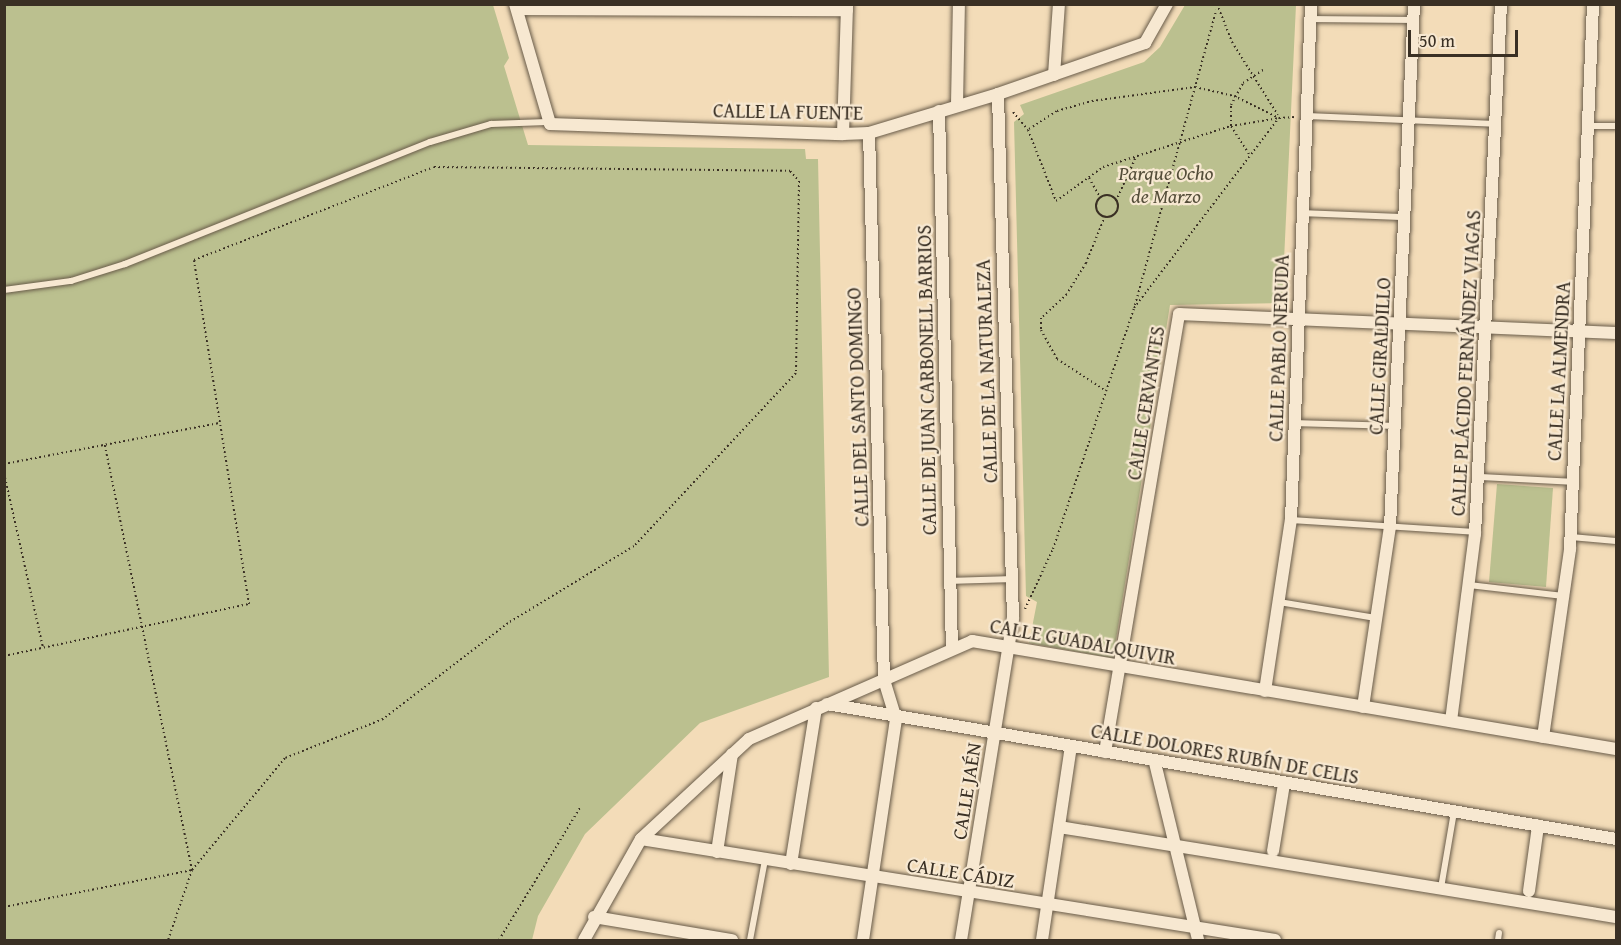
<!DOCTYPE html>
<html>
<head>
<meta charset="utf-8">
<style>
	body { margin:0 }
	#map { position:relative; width:1621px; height:945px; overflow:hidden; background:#f3dcb8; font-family:"Gentium Book Plus",serif }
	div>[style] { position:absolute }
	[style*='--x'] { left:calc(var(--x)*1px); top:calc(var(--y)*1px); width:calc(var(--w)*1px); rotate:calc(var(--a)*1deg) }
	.green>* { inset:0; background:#bbc08f }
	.path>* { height:2px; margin-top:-1px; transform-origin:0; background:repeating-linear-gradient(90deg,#3a3024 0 1.5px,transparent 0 4.5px) }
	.path>.ring { margin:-1px; padding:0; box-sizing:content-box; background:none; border:2px solid #3a3024; border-radius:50% }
	.roads { filter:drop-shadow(0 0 2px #685b49) drop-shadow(0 0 2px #685b49) }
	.lane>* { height:6px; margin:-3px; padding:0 3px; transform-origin:3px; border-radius:3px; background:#f7e8d1 }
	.street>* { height:12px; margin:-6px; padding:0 6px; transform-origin:6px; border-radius:6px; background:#f7e8d1 }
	span { translate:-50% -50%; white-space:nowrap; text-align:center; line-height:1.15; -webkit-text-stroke:4.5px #f7e8d1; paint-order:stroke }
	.street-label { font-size:20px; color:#3a3024 }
	.park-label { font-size:20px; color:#544d39; font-style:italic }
	.frame { position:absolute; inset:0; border:6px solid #3a3024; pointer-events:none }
	.scale { position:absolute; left:1408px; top:30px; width:110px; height:27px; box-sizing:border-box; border:3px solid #3a3024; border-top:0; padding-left:8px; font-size:18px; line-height:21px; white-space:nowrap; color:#3a3024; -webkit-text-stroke:4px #f7e8d1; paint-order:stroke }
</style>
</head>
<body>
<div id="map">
	<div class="green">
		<div style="clip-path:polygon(5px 5px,493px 5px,509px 58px,504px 66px,528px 145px,805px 149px,806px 159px,818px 159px,829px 677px,700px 723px,585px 834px,538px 916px,532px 940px,5px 940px)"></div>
		<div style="clip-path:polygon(1185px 5px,1296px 5px,1282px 303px,1170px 305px,1113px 658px,1029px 643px,1037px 602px,1026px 596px,1014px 122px,1024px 114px,1020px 105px,1144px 62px,1160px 47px)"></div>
		<div style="clip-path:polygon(1497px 484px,1553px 488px,1546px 587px,1489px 582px)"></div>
	</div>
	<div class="path">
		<div style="--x:1217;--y:4;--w:41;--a:68.5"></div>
		<div style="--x:1232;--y:42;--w:86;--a:57.8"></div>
		<div style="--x:1013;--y:112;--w:23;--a:50"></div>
		<div style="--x:1028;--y:130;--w:76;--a:68.5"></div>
		<div style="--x:1056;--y:201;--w:58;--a:-35.9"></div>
		<div style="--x:1103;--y:167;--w:134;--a:-17.8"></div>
		<div style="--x:1231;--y:126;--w:49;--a:-9.5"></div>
		<div style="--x:1029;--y:129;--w:33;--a:-33"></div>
		<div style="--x:1057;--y:111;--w:36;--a:-16"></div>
		<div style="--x:1092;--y:101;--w:104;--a:-7.7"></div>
		<div style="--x:1195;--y:87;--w:40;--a:13"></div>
		<div style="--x:1234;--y:96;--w:50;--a:26.1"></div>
		<div style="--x:1249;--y:154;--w:33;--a:-123"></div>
		<div style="--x:1231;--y:126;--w:21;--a:-90"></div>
		<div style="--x:1231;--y:105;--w:25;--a:-61"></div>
		<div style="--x:1243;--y:83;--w:24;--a:-33"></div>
		<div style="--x:1089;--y:178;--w:22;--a:60"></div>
		<div class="ring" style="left:1096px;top:195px;width:20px;height:20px"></div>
		<div style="--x:1116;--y:201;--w:48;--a:-65.6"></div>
		<div style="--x:1105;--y:216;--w:51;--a:112"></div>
		<div style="--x:1086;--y:263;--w:36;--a:122"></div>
		<div style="--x:1067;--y:294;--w:35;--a:137"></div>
		<div style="--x:1041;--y:318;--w:12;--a:90"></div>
		<div style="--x:1041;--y:330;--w:33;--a:61"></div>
		<div style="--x:1057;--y:359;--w:59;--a:33.1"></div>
		<div style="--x:1135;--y:305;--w:306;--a:-74.6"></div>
		<div style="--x:4;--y:464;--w:219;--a:-10.8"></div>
		<div style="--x:4;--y:473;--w:179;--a:77.4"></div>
		<div style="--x:1025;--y:609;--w:66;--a:-65"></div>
		<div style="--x:1053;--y:549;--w:254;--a:-71.4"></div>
		<div style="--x:1134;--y:308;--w:239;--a:-52.7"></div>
		<div style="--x:1279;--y:118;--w:16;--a:-4"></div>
		<div style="--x:4;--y:656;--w:250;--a:-12"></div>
		<div style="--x:249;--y:604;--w:348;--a:-99.1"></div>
		<div style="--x:194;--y:260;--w:257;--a:-21.2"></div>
		<div style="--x:434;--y:167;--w:356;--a:0.6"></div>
		<div style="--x:790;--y:171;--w:13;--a:48"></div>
		<div style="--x:799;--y:181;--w:192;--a:90.9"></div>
		<div style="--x:796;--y:373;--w:237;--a:133.1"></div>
		<div style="--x:634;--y:546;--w:148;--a:148.6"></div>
		<div style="--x:508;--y:623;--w:158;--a:142.5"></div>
		<div style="--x:383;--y:719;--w:105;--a:158.3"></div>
		<div style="--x:285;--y:758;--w:146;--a:129.7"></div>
		<div style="--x:192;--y:870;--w:74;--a:108.9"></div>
		<div style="--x:4;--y:907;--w:192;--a:-11.1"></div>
		<div style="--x:192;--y:870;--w:434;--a:-101.6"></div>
		<div style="--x:499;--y:940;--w:155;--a:-58.5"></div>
	</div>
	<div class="roads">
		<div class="lane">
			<div style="--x:1311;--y:19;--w:102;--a:0.6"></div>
			<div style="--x:1307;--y:116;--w:188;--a:2.4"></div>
			<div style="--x:1588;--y:126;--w:28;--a:0"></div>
			<div style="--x:1303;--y:213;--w:101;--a:2.3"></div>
			<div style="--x:4;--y:290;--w:68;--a:-7.7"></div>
			<div style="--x:71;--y:281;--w:57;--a:-17.5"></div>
			<div style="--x:125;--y:264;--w:328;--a:-21.8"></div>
			<div style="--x:430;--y:142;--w:64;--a:-16.4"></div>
			<div style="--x:491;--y:124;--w:56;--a:-2"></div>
			<div style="--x:1295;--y:423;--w:100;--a:1.7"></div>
			<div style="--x:1479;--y:477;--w:94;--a:3"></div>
			<div style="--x:1291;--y:520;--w:184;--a:3.7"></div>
			<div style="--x:1571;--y:537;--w:45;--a:5.1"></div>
			<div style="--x:950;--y:581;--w:61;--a:-1.9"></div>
			<div style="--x:1469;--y:585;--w:95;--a:6.7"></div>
			<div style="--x:1279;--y:602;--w:98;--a:9.4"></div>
			<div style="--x:1441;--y:888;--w:77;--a:-80.3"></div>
			<div style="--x:750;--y:940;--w:81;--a:-79.4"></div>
			<div style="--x:1498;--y:940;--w:7;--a:-82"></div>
		</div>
		<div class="street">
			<div style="--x:515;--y:4;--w:125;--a:73.7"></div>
			<div style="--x:550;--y:124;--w:293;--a:2"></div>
			<div style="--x:843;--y:134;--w:26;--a:-2"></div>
			<div style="--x:869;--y:133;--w:135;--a:-16.8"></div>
			<div style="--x:998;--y:94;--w:156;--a:-19.1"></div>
			<div style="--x:1145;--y:43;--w:45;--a:-60.6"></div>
			<div style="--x:517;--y:9;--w:330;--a:0.2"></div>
			<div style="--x:1054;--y:75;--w:71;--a:-86"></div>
			<div style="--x:957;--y:104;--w:100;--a:-88.9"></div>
			<div style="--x:939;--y:111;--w:538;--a:88.62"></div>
			<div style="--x:843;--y:134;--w:130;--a:-88.2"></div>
			<div style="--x:1265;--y:691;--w:173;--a:-81.4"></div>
			<div style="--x:1291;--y:520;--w:516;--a:-87.78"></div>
			<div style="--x:827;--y:704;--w:800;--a:9.71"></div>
			<div style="--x:1363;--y:707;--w:182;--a:-81.5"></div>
			<div style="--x:1390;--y:527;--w:524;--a:-87.37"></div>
			<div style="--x:1451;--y:721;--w:189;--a:-82.7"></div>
			<div style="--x:1475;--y:534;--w:531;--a:-87.19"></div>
			<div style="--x:1543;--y:737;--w:190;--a:-81.8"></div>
			<div style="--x:1570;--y:549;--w:545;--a:-87.58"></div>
			<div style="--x:1105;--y:752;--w:444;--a:-80.4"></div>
			<div style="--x:1179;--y:314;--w:437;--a:2.5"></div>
			<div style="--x:1155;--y:763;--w:182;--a:76.3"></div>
			<div style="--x:1059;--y:827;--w:564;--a:9.18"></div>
			<div style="--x:641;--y:839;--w:642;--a:9.05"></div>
			<div style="--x:1273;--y:851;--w:68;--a:-80.7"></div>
			<div style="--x:717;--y:852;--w:99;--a:-81.3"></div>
			<div style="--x:791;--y:864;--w:158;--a:-80.9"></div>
			<div style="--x:1529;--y:891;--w:66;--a:-82.1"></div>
			<div style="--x:594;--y:917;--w:140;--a:9.5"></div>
			<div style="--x:584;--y:940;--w:116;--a:-60.6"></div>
			<div style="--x:641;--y:839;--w:147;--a:-42.8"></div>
			<div style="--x:749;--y:739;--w:244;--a:-23.7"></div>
			<div style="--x:972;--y:641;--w:653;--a:9.52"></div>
			<div style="--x:863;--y:940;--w:223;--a:-81.5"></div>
			<div style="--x:896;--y:719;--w:41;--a:-107.1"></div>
			<div style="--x:884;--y:680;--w:547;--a:-91.57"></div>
			<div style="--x:961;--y:940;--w:325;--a:-80.8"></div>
			<div style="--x:1013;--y:619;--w:525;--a:-91.64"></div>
			<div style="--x:1042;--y:940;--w:195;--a:-81.5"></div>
		</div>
	</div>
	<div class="street-label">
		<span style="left:788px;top:111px;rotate:1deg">CALLE LA FUENTE</span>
		<span style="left:1278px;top:348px;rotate:-88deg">CALLE PABLO NERUDA</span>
		<span style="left:1379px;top:356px;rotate:-87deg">CALLE GIRALDILLO</span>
		<span style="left:1465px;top:363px;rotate:-87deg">CALLE PLÁCIDO FERNÁNDEZ VIAGAS</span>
		<span style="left:986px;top:371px;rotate:-92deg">CALLE DE LA NATURALEZA</span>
		<span style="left:1558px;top:371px;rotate:-87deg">CALLE LA ALMENDRA</span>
		<span style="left:926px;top:380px;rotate:-91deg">CALLE DE JUAN CARBONELL BARRIOS</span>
		<span style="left:1145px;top:403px;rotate:-81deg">CALLE CERVANTES</span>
		<span style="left:857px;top:407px;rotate:-92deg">CALLE DEL SANTO DOMINGO</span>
		<span style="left:1083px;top:641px;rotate:10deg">CALLE GUADALQUIVIR</span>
		<span style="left:1225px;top:753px;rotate:10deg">CALLE DOLORES RUBÍN DE CELIS</span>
		<span style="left:966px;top:791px;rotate:-81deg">CALLE JAÉN</span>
		<span style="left:961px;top:872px;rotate:9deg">CALLE CÁDIZ</span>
	</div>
	<div class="park-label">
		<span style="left:1166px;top:184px">Parque Ocho<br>de Marzo</span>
	</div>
	<div class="frame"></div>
	<div class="scale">50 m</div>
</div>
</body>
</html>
